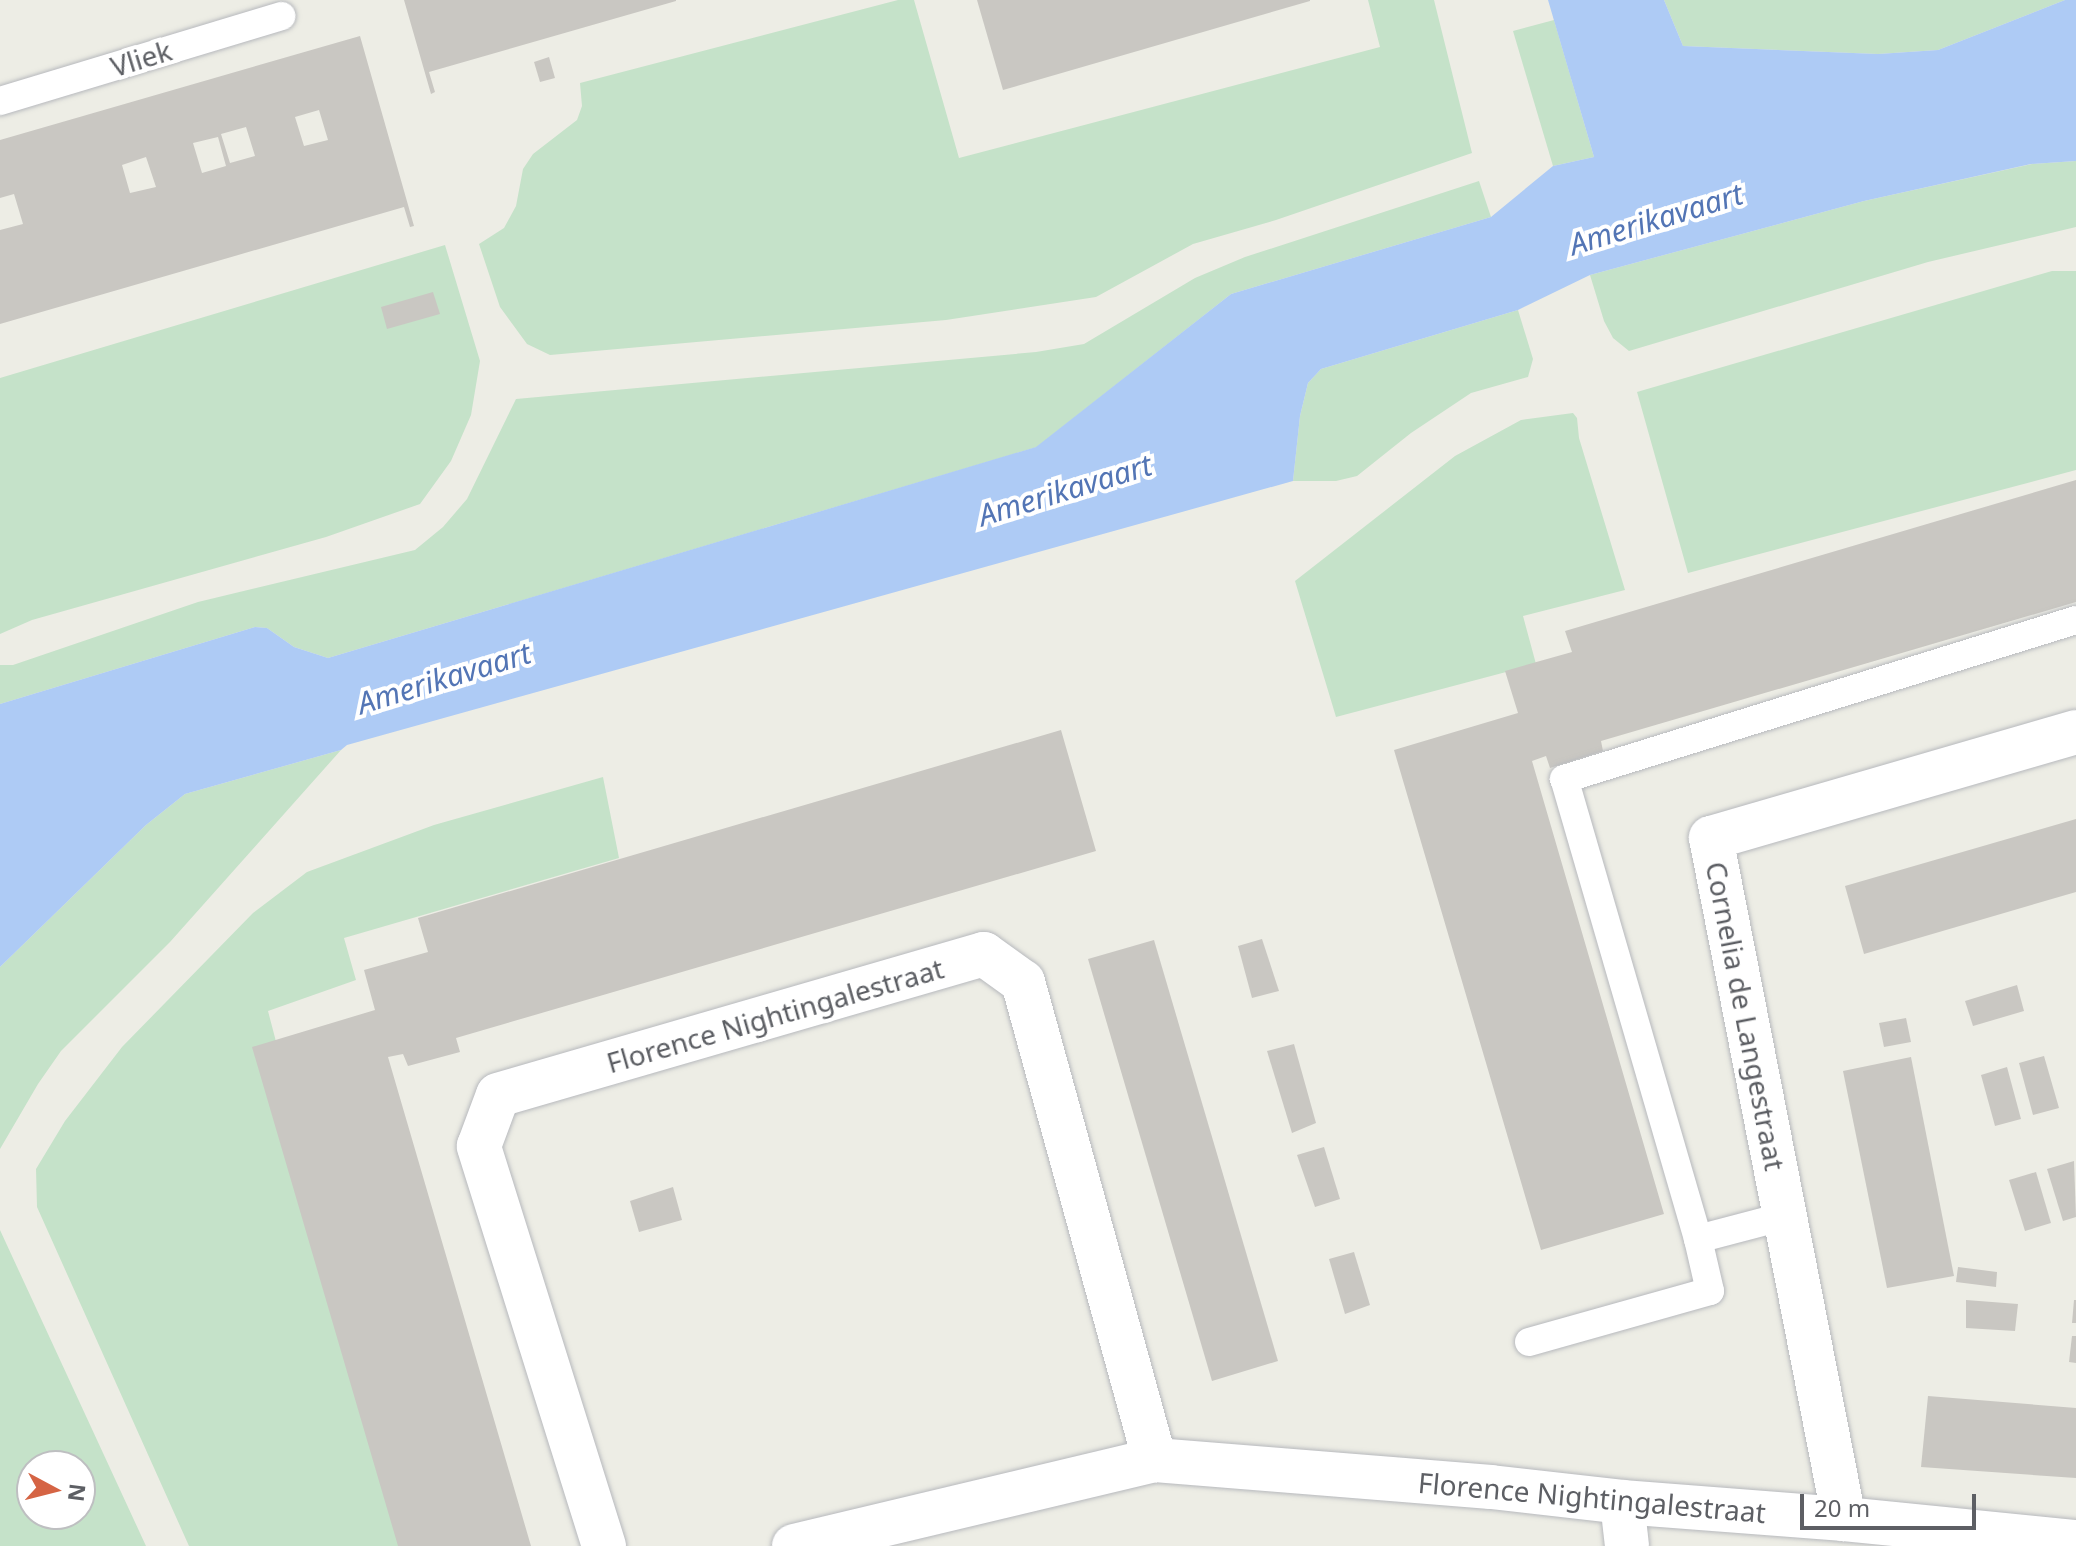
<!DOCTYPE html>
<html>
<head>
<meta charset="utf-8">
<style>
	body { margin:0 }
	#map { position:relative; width:2076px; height:1546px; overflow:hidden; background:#edede5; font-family:"Noto Sans",sans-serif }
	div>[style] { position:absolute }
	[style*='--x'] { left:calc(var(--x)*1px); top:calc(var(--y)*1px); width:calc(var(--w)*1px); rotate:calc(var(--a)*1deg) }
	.green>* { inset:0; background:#c5e2c9 }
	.water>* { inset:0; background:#aecbf5 }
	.building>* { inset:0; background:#c9c7c2 }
	.roads { filter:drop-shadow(0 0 2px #b7b9bd) drop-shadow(0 0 2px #b7b9bd) }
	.lane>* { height:28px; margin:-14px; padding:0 14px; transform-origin:14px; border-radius:14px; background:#fff }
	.street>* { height:44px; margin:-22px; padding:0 22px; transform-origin:22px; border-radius:22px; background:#fff }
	span { translate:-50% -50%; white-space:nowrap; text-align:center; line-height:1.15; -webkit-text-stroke:8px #fff; paint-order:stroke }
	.street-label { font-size:28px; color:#5d5f64 }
	.water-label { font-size:30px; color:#5375b5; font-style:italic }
	.north { position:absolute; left:16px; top:1450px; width:80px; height:80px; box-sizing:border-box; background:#fff; border:2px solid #bebfc1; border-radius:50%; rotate:97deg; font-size:22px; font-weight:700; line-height:32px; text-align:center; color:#5d5f64 }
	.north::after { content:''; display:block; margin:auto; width:28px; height:36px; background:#d56444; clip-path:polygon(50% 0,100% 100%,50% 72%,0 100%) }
	.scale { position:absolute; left:1800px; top:1494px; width:176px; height:36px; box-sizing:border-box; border:4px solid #5d5f64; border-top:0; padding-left:10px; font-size:24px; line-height:28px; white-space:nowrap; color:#5d5f64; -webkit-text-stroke:6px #fff; paint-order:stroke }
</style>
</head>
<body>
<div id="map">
	<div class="green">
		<div style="clip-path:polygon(898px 0,914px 0,959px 158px,1380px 47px,1368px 0,1434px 0,1472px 153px,1276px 220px,1193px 244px,1096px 297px,946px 320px,550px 355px,527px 344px,500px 307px,479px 244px,504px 228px,516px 206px,523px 169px,533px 154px,577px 120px,582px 106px,580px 83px)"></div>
		<div style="clip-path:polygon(1664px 0,2065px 0,1938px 50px,1878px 54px,1683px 46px)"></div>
		<div style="clip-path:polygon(1554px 20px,1594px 157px,1553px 166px,1513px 31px)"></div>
		<div style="clip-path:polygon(2076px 161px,2076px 227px,1928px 262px,1629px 351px,1613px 338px,1604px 321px,1590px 275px,1864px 201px,2032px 164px)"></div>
		<div style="clip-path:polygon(1479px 181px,1491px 217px,1231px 294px,1037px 447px,328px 658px,294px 647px,267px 628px,255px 627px,0 704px,0 665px,13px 665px,198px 602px,415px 550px,443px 527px,467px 499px,516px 399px,1036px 352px,1084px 344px,1195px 278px,1245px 257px)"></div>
		<div style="clip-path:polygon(445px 245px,480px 361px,471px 415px,451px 461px,420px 504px,326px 537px,32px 620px,0 634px,0 378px)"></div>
		<div style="clip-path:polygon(2052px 271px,2076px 271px,2076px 470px,1688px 573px,1637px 392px)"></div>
		<div style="clip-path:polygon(1518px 310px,1533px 359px,1528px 377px,1471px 393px,1411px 433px,1357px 476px,1336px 481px,1293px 481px,1300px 416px,1308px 383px,1321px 369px)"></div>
		<div style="clip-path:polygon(1573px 413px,1577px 418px,1579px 438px,1625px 590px,1523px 616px,1536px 664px,1336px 717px,1295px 581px,1455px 456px,1521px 420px)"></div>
		<div style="clip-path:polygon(341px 750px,170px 942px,61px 1051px,38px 1084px,0 1149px,0 967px,146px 825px,185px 794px)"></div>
		<div style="clip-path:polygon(603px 777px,619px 858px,344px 938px,356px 980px,268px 1011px,408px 1546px,189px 1546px,37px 1207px,36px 1169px,65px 1121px,122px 1047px,253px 913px,307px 872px,434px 825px)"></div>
		<div style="clip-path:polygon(evenodd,0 1230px,146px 1546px,0 1546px,0 1230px,32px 1466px,80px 1466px,80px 1514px,32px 1514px,32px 1466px)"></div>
	</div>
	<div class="water">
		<div style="clip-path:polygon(1548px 0,1664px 0,1683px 46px,1878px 54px,1938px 50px,2065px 0,2076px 0,2076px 161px,2031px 164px,1864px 201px,1590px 275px,1518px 310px,1321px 369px,1308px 383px,1300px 416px,1293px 481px,347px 745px,341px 750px,185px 794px,146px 825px,0 967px,0 704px,255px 627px,267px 628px,294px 647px,328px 658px,1036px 447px,1231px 294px,1491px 217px,1553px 166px,1594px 157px)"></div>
	</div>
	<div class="building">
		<div style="clip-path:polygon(404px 0,676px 0,676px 1px,429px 72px,435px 92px,431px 94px)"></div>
		<div style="clip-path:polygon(977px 0,1310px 0,1310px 1px,1003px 90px)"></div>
		<div style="clip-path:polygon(evenodd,360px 36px,414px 226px,410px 227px,404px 207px,0 324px,0 230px,23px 224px,14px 194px,0 198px,0 140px,360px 36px,319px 110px,328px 140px,304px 146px,295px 117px,319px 110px,360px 36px,246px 127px,255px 156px,230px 163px,221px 134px,246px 127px,360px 36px,218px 137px,226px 166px,202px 173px,193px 143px,218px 137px,360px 36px,146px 157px,156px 187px,130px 193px,122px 165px,146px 157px)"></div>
		<div style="clip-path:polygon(549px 57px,555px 78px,540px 82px,534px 62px)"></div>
		<div style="clip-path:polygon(433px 292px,440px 314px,387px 329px,381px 307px)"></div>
		<div style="clip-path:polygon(2076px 480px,2076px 602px,1601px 741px,1603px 751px,1550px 768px,1546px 756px,1532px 761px,1664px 1214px,1541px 1250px,1394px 750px,1518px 713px,1505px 671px,1572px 652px,1565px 631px)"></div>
		<div style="clip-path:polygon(1061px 730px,1096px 851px,456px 1038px,460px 1052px,408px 1066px,403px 1054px,388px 1057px,531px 1546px,398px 1546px,252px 1047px,375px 1010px,364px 970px,428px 952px,418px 918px)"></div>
		<div style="clip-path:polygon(2076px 819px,2076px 892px,1864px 954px,1845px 886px)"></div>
		<div style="clip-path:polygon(1262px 939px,1279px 991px,1252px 998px,1238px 946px)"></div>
		<div style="clip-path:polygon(1154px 940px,1278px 1361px,1212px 1381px,1088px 959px)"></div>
		<div style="clip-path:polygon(2017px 985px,2024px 1011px,1973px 1026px,1965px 1001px)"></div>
		<div style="clip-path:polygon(1906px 1018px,1911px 1042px,1884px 1047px,1879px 1023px)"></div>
		<div style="clip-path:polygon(1294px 1044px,1316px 1123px,1292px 1133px,1267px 1051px)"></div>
		<div style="clip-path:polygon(2044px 1056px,2059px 1108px,2033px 1115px,2019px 1063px)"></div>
		<div style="clip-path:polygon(1911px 1057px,1954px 1276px,1887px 1288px,1843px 1071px)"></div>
		<div style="clip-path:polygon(2007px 1067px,2021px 1119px,1995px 1126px,1981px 1075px)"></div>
		<div style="clip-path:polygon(1324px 1147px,1340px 1199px,1315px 1207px,1297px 1155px)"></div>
		<div style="clip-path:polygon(2074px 1161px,2076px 1217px,2063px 1221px,2047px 1169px)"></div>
		<div style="clip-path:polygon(2036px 1172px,2051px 1223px,2025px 1231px,2009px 1180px)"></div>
		<div style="clip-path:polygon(673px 1187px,682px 1220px,639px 1232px,630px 1201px)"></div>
		<div style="clip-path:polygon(1354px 1252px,1370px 1305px,1345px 1314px,1329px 1259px)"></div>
		<div style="clip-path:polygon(1958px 1267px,1997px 1272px,1996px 1287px,1956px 1282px)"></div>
		<div style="clip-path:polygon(1966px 1300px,2018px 1304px,2015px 1331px,1966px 1328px)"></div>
		<div style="clip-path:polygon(2074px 1300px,2076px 1300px,2076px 1323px,2072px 1323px)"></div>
		<div style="clip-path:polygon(2072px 1336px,2076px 1336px,2076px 1363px,2069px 1362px)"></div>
		<div style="clip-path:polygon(1928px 1396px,2076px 1408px,2076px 1478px,1921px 1467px)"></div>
	</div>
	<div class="roads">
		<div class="lane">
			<div style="--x:0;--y:101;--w:294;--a:-16.8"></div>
			<div style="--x:1785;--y:1216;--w:90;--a:165.2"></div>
			<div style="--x:1698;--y:1239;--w:479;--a:-106.2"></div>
			<div style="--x:1564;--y:779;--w:536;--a:-17.25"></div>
			<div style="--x:1529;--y:1342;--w:188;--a:-15.7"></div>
			<div style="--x:1710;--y:1291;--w:53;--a:-103"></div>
		</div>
		<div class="street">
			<div style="--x:1622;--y:1502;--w:44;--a:83.5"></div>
			<div style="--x:1844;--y:1519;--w:694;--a:-101.05"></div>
			<div style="--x:1711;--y:838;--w:380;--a:-16.2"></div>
			<div style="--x:604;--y:1546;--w:419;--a:-107.4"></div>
			<div style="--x:479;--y:1146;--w:54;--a:-69.6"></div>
			<div style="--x:498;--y:1095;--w:506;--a:-16.18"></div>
			<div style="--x:984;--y:954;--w:48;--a:35.7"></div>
			<div style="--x:1023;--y:982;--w:496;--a:74.6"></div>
			<div style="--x:794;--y:1546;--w:371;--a:-13.4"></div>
			<div style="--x:1155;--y:1460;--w:337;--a:4.6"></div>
			<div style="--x:1491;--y:1487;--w:132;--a:6.5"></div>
			<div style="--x:1622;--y:1502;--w:223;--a:4.4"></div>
			<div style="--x:1844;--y:1519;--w:233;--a:5.7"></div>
		</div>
	</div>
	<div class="street-label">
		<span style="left:141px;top:58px;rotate:-17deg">Vliek</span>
		<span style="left:775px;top:1015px;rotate:-16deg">Florence Nightingalestraat</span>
		<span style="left:1746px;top:1016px;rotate:79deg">Cornelia de Langestraat</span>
		<span style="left:1592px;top:1497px;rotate:5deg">Florence Nightingalestraat</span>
	</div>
	<div class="water-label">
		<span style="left:1656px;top:219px;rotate:-17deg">Amerikavaart</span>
		<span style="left:1065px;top:490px;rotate:-17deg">Amerikavaart</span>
		<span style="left:444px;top:678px;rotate:-17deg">Amerikavaart</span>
	</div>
	<div class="north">N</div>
	<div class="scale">20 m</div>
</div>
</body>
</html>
